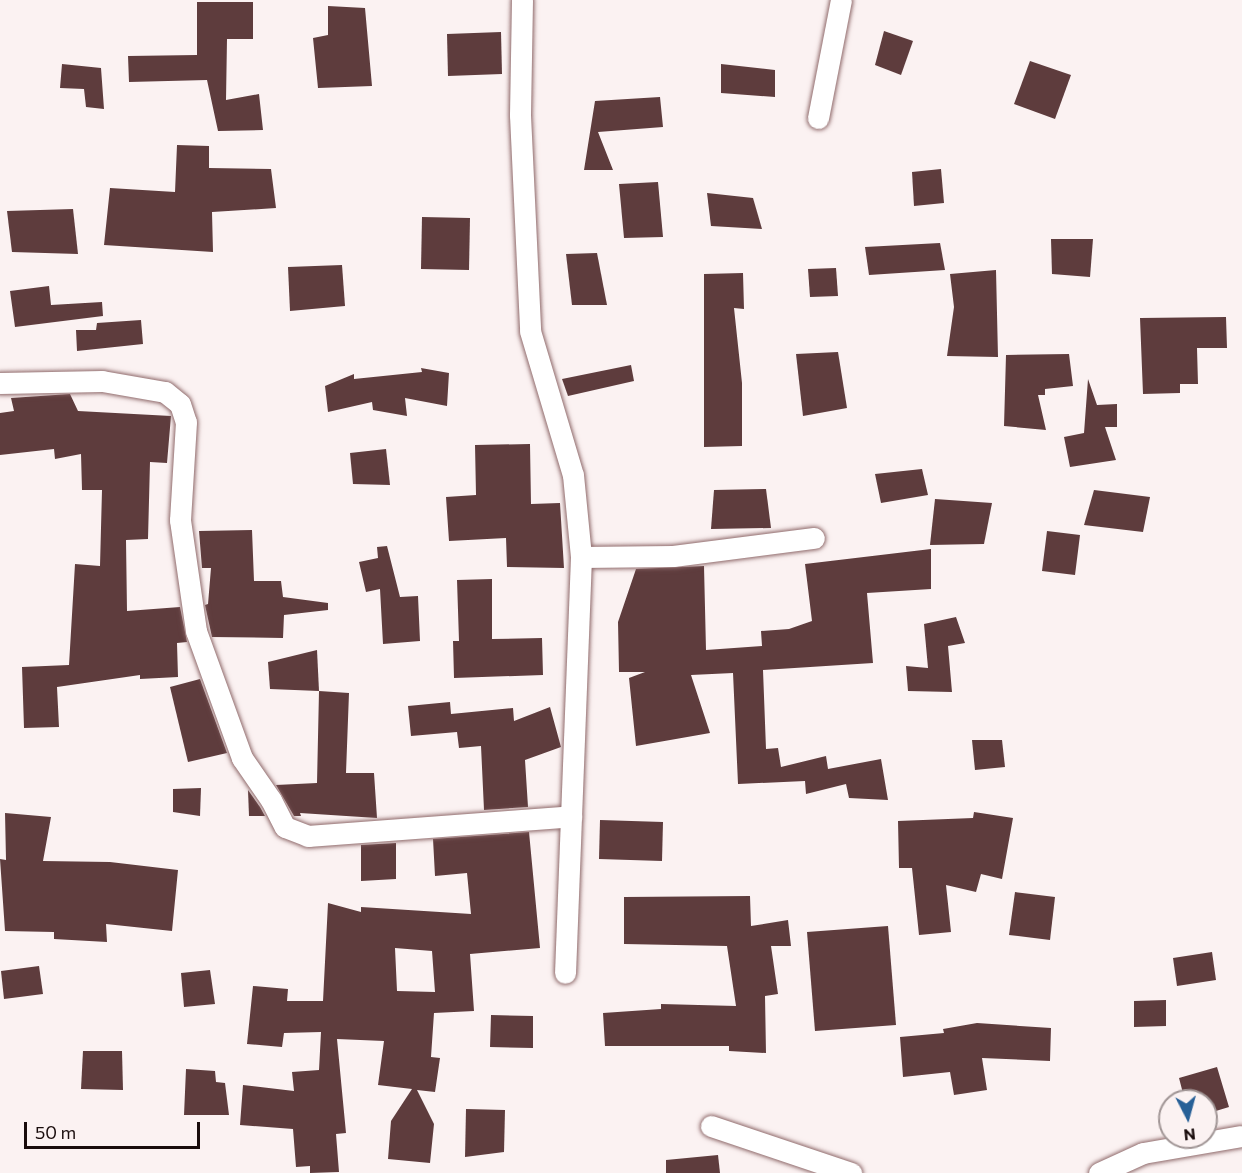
<!DOCTYPE html>
<html>
<head>
<meta charset="utf-8">
<style>
	body { margin:0 }
	#map { position:relative; width:1242px; height:1173px; overflow:hidden; background:#fbf2f2; font-family:Commissioner,sans-serif }
	div>[style] { position:absolute }
	[style*='--x'] { left:calc(var(--x)*1px); top:calc(var(--y)*1px); width:calc(var(--w)*1px); rotate:calc(var(--a)*1deg) }
	.building>* { inset:0; background:#5e3c3d }
	.roads { filter:drop-shadow(0 0 2px #906b6c) drop-shadow(0 0 2px #906b6c) }
	.street>* { height:21px; margin:-10.5px; padding:0 10.5px; transform-origin:10.5px; border-radius:10.5px; background:#fff }
	span { translate:-50% -50%; white-space:nowrap; text-align:center; line-height:1.15; -webkit-text-stroke:6px #fbf2f2; paint-order:stroke }
	.north { position:absolute; left:1158px; top:1089px; width:60px; height:60px; box-sizing:border-box; background:#fbf2f2; border:2px solid #a19696; border-radius:50%; rotate:174deg; font-size:16px; font-weight:700; line-height:24px; text-align:center; color:#190c0c }
	.north::after { content:''; display:block; margin:auto; width:21px; height:27px; background:#276097; clip-path:polygon(50% 0,100% 100%,50% 72%,0 100%) }
	.scale { position:absolute; left:24px; top:1122px; width:176px; height:27px; box-sizing:border-box; border:3px solid #190c0c; border-top:0; padding-left:8px; font-size:18px; line-height:21px; white-space:nowrap; color:#190c0c; -webkit-text-stroke:4px #fbf2f2; paint-order:stroke }
</style>
</head>
<body>
<div id="map">
	<div class="building">
		<div style="clip-path:polygon(197px 2px,253px 2px,253px 39px,227px 39px,226px 100px,259px 94px,263px 130px,218px 131px,207px 80px,129px 82px,128px 56px,197px 55px)"></div>
		<div style="clip-path:polygon(328px 6px,365px 8px,372px 86px,318px 88px,313px 38px,328px 35px)"></div>
		<div style="clip-path:polygon(884px 31px,913px 41px,901px 75px,875px 65px)"></div>
		<div style="clip-path:polygon(501px 32px,502px 74px,448px 76px,447px 34px)"></div>
		<div style="clip-path:polygon(1030px 61px,1071px 75px,1055px 119px,1014px 104px)"></div>
		<div style="clip-path:polygon(62px 64px,101px 68px,104px 109px,86px 107px,84px 89px,60px 88px)"></div>
		<div style="clip-path:polygon(721px 64px,775px 70px,775px 97px,721px 93px)"></div>
		<div style="clip-path:polygon(660px 97px,663px 127px,598px 132px,613px 170px,584px 170px,595px 101px)"></div>
		<div style="clip-path:polygon(177px 145px,209px 146px,209px 168px,271px 169px,276px 208px,212px 212px,213px 252px,104px 245px,110px 188px,175px 192px)"></div>
		<div style="clip-path:polygon(941px 169px,944px 203px,914px 206px,912px 172px)"></div>
		<div style="clip-path:polygon(658px 182px,663px 237px,624px 238px,619px 184px)"></div>
		<div style="clip-path:polygon(707px 193px,753px 198px,762px 229px,711px 226px)"></div>
		<div style="clip-path:polygon(73px 209px,78px 254px,12px 252px,7px 211px)"></div>
		<div style="clip-path:polygon(422px 217px,470px 218px,469px 270px,421px 269px)"></div>
		<div style="clip-path:polygon(1051px 239px,1093px 239px,1090px 277px,1052px 274px)"></div>
		<div style="clip-path:polygon(940px 243px,945px 270px,869px 275px,865px 247px)"></div>
		<div style="clip-path:polygon(597px 253px,607px 305px,572px 305px,566px 254px)"></div>
		<div style="clip-path:polygon(342px 265px,345px 306px,290px 311px,288px 267px)"></div>
		<div style="clip-path:polygon(836px 268px,838px 296px,810px 297px,808px 269px)"></div>
		<div style="clip-path:polygon(996px 270px,998px 357px,947px 356px,954px 307px,950px 274px)"></div>
		<div style="clip-path:polygon(743px 273px,744px 309px,734px 308px,742px 383px,742px 446px,704px 447px,704px 274px)"></div>
		<div style="clip-path:polygon(49px 286px,51px 305px,102px 302px,103px 316px,15px 327px,10px 291px)"></div>
		<div style="clip-path:polygon(1226px 317px,1227px 348px,1197px 348px,1198px 384px,1180px 384px,1180px 393px,1143px 394px,1140px 318px)"></div>
		<div style="clip-path:polygon(141px 320px,143px 344px,77px 351px,76px 330px,96px 330px,97px 323px)"></div>
		<div style="clip-path:polygon(838px 352px,847px 408px,803px 416px,796px 354px)"></div>
		<div style="clip-path:polygon(1069px 354px,1073px 386px,1045px 389px,1045px 395px,1038px 395px,1046px 430px,1004px 426px,1006px 355px)"></div>
		<div style="clip-path:polygon(631px 365px,634px 381px,568px 396px,562px 379px)"></div>
		<div style="clip-path:polygon(421px 368px,449px 373px,447px 406px,405px 398px,407px 416px,373px 410px,372px 402px,328px 412px,325px 386px,354px 374px,354px 379px,422px 372px)"></div>
		<div style="clip-path:polygon(1088px 379px,1097px 405px,1117px 404px,1117px 427px,1105px 427px,1116px 460px,1070px 467px,1064px 437px,1084px 433px)"></div>
		<div style="clip-path:polygon(70px 394px,78px 411px,171px 416px,167px 463px,150px 462px,148px 539px,126px 540px,127px 611px,180px 607px,187px 642px,177px 643px,178px 677px,140px 679px,140px 675px,57px 687px,59px 727px,24px 728px,22px 667px,69px 665px,75px 564px,100px 566px,102px 490px,82px 490px,81px 454px,55px 459px,54px 449px,0 455px,0 413px,14px 411px,11px 398px)"></div>
		<div style="clip-path:polygon(530px 444px,531px 504px,560px 503px,564px 568px,507px 567px,506px 538px,449px 541px,446px 497px,476px 495px,475px 445px)"></div>
		<div style="clip-path:polygon(386px 449px,390px 485px,353px 484px,350px 453px)"></div>
		<div style="clip-path:polygon(922px 469px,928px 495px,881px 503px,875px 474px)"></div>
		<div style="clip-path:polygon(766px 489px,771px 528px,711px 529px,714px 490px)"></div>
		<div style="clip-path:polygon(1094px 490px,1150px 497px,1143px 532px,1084px 525px)"></div>
		<div style="clip-path:polygon(935px 499px,992px 503px,984px 544px,930px 545px)"></div>
		<div style="clip-path:polygon(252px 530px,254px 581px,281px 581px,283px 597px,328px 603px,328px 610px,284px 615px,283px 638px,212px 637px,205px 605px,208px 604px,211px 568px,202px 568px,199px 531px)"></div>
		<div style="clip-path:polygon(1047px 531px,1080px 535px,1075px 575px,1042px 571px)"></div>
		<div style="clip-path:polygon(387px 546px,400px 597px,418px 596px,420px 641px,383px 644px,380px 589px,366px 592px,359px 562px,378px 558px,377px 547px)"></div>
		<div style="clip-path:polygon(931px 549px,931px 589px,867px 593px,873px 663px,763px 670px,766px 749px,778px 748px,781px 767px,826px 756px,828px 769px,881px 759px,888px 800px,849px 798px,846px 784px,806px 794px,805px 781px,738px 784px,733px 673px,691px 675px,710px 733px,636px 746px,629px 678px,645px 672px,619px 672px,618px 622px,636px 569px,704px 566px,706px 650px,762px 646px,761px 631px,789px 629px,812px 621px,805px 564px)"></div>
		<div style="clip-path:polygon(492px 579px,492px 639px,542px 638px,543px 675px,454px 678px,453px 641px,459px 641px,457px 580px)"></div>
		<div style="clip-path:polygon(956px 617px,965px 643px,948px 646px,952px 692px,908px 691px,906px 666px,928px 668px,924px 624px)"></div>
		<div style="clip-path:polygon(317px 650px,319px 691px,270px 689px,268px 662px)"></div>
		<div style="clip-path:polygon(200px 679px,227px 753px,188px 762px,170px 687px)"></div>
		<div style="clip-path:polygon(319px 691px,349px 693px,346px 773px,374px 773px,377px 818px,300px 813px,301px 816px,294px 816px,276px 785px,317px 783px)"></div>
		<div style="clip-path:polygon(450px 702px,451px 714px,513px 708px,514px 721px,550px 707px,561px 747px,525px 760px,528px 807px,484px 810px,481px 746px,459px 748px,457px 732px,411px 736px,408px 706px)"></div>
		<div style="clip-path:polygon(972px 740px,1002px 740px,1005px 767px,975px 770px)"></div>
		<div style="clip-path:polygon(201px 788px,200px 816px,173px 812px,173px 789px)"></div>
		<div style="clip-path:polygon(248px 790px,260px 807px,265px 816px,249px 816px)"></div>
		<div style="clip-path:polygon(974px 812px,1013px 818px,1002px 879px,981px 874px,976px 892px,946px 885px,951px 932px,919px 935px,912px 868px,899px 868px,898px 821px,973px 818px)"></div>
		<div style="clip-path:polygon(5px 813px,51px 817px,43px 861px,110px 862px,178px 870px,172px 931px,106px 924px,107px 942px,54px 939px,54px 932px,5px 931px,0 859px,6px 860px)"></div>
		<div style="clip-path:polygon(600px 820px,663px 822px,662px 861px,599px 859px)"></div>
		<div style="clip-path:polygon(evenodd,529px 832px,540px 948px,470px 954px,474px 1011px,434px 1013px,431px 1057px,440px 1058px,435px 1092px,417px 1090px,434px 1124px,430px 1163px,388px 1159px,391px 1121px,412px 1089px,378px 1085px,384px 1041px,337px 1039px,346px 1133px,336px 1134px,339px 1172px,310px 1173px,310px 1166px,296px 1167px,293px 1129px,240px 1125px,243px 1085px,294px 1091px,292px 1072px,319px 1070px,321px 1032px,284px 1033px,282px 1047px,247px 1044px,253px 986px,288px 989px,287px 1001px,323px 1001px,328px 903px,361px 912px,361px 907px,471px 914px,467px 873px,435px 876px,433px 839px,529px 832px,395px 948px,432px 951px,435px 992px,397px 991px,395px 948px)"></div>
		<div style="clip-path:polygon(396px 843px,396px 879px,361px 881px,361px 845px)"></div>
		<div style="clip-path:polygon(1015px 892px,1055px 897px,1050px 940px,1009px 935px)"></div>
		<div style="clip-path:polygon(750px 896px,751px 926px,788px 920px,791px 946px,771px 946px,778px 994px,765px 996px,766px 1053px,729px 1051px,729px 1046px,605px 1046px,603px 1013px,661px 1009px,661px 1004px,736px 1006px,727px 946px,624px 944px,624px 897px)"></div>
		<div style="clip-path:polygon(888px 926px,896px 1025px,815px 1031px,807px 932px)"></div>
		<div style="clip-path:polygon(1212px 952px,1216px 980px,1177px 986px,1173px 958px)"></div>
		<div style="clip-path:polygon(39px 966px,43px 994px,4px 999px,1px 971px)"></div>
		<div style="clip-path:polygon(210px 970px,215px 1004px,184px 1007px,181px 973px)"></div>
		<div style="clip-path:polygon(1166px 1000px,1166px 1026px,1134px 1027px,1134px 1001px)"></div>
		<div style="clip-path:polygon(491px 1015px,533px 1016px,533px 1048px,490px 1047px)"></div>
		<div style="clip-path:polygon(977px 1023px,1051px 1028px,1050px 1061px,982px 1058px,987px 1090px,954px 1095px,950px 1072px,903px 1077px,900px 1037px,944px 1033px,943px 1029px)"></div>
		<div style="clip-path:polygon(83px 1051px,122px 1051px,123px 1090px,81px 1089px)"></div>
		<div style="clip-path:polygon(1217px 1067px,1229px 1107px,1206px 1114px,1206px 1101px,1185px 1101px,1179px 1078px)"></div>
		<div style="clip-path:polygon(186px 1069px,215px 1071px,216px 1082px,225px 1083px,229px 1115px,184px 1115px)"></div>
		<div style="clip-path:polygon(466px 1109px,505px 1110px,504px 1152px,465px 1157px)"></div>
		<div style="clip-path:polygon(718px 1155px,720px 1173px,666px 1173px,666px 1160px)"></div>
	</div>
	<div class="roads">
		<div class="street">
			<div style="--x:522;--y:0;--w:115;--a:91"></div>
			<div style="--x:520;--y:115;--w:216;--a:87.3"></div>
			<div style="--x:530;--y:331;--w:150;--a:73.4"></div>
			<div style="--x:573;--y:475;--w:82;--a:84.4"></div>
			<div style="--x:581;--y:557;--w:416;--a:92.2"></div>
			<div style="--x:818;--y:118;--w:120;--a:-79"></div>
			<div style="--x:0;--y:383;--w:102;--a:-1.1"></div>
			<div style="--x:102;--y:381;--w:64;--a:9.9"></div>
			<div style="--x:165;--y:392;--w:19;--a:39"></div>
			<div style="--x:180;--y:404;--w:19;--a:72"></div>
			<div style="--x:186;--y:422;--w:98;--a:93.5"></div>
			<div style="--x:180;--y:520;--w:112;--a:81.8"></div>
			<div style="--x:196;--y:631;--w:135;--a:70.1"></div>
			<div style="--x:242;--y:758;--w:51;--a:55.4"></div>
			<div style="--x:271;--y:800;--w:30;--a:63"></div>
			<div style="--x:285;--y:827;--w:25;--a:21"></div>
			<div style="--x:308;--y:836;--w:264;--a:-4.3"></div>
			<div style="--x:581;--y:557;--w:92;--a:-0.6"></div>
			<div style="--x:673;--y:556;--w:142;--a:-7.3"></div>
			<div style="--x:711;--y:1126;--w:148;--a:18.6"></div>
			<div style="--x:1099;--y:1173;--w:48;--a:-24.4"></div>
			<div style="--x:1143;--y:1153;--w:99;--a:-9.8"></div>
		</div>
	</div>
	<div class="north">N</div>
	<div class="scale">50 m</div>
</div>
</body>
</html>
